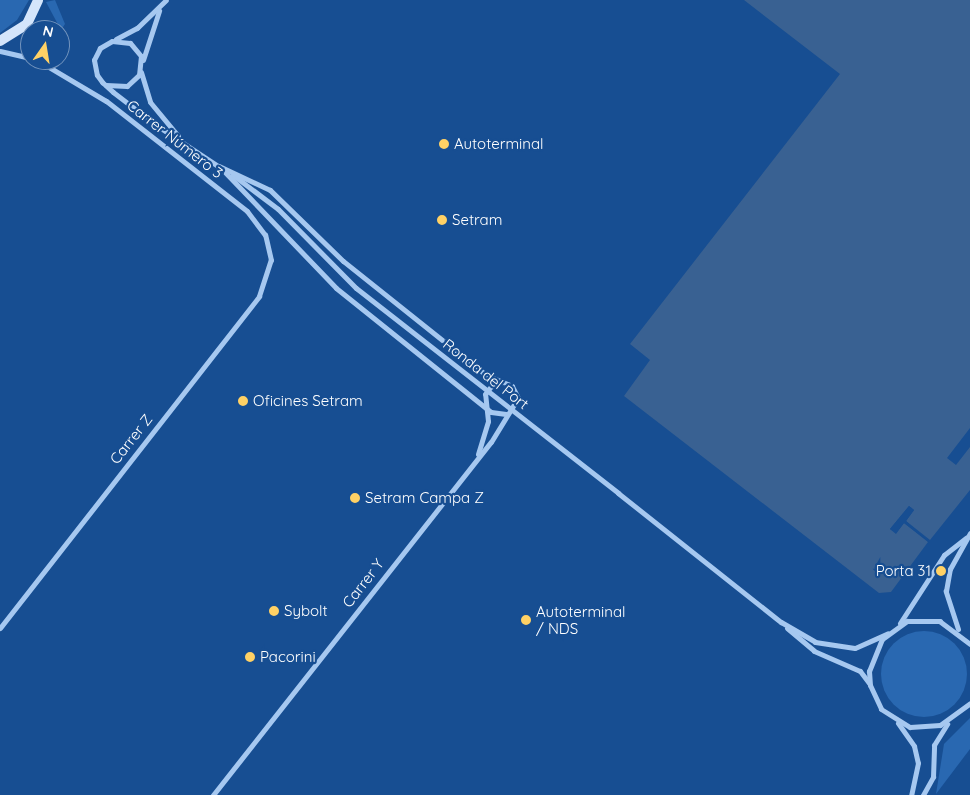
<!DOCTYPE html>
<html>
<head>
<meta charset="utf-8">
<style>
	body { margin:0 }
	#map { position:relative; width:970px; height:795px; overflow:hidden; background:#174e92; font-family:Quicksand,sans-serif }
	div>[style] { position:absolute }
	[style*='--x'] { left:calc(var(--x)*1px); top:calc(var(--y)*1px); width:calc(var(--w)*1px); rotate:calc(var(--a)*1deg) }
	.green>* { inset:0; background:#2968b1 }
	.round { border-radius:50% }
	.water>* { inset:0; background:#396192 }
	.pier>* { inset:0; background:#174e92 }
	.minor>* { height:5px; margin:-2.5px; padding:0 2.5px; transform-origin:2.5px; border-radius:2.5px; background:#a6c8f0 }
	.secondary>* { height:10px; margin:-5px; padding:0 5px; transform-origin:5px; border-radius:5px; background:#d4e5fb }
	.minor-bridge>* { height:5px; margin:-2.5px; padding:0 2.5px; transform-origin:2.5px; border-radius:2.5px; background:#a6c8f0 }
	.dots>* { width:14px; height:14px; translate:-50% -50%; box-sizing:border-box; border:2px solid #174e92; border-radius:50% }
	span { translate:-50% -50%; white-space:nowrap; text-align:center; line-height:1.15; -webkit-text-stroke:4.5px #174e92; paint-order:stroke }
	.street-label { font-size:15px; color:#fff }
	.poi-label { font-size:15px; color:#fff }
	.left { translate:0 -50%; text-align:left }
	.right { translate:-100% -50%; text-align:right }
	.north { position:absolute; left:20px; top:20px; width:50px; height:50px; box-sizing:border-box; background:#174e92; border:1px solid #7495be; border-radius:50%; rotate:13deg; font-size:14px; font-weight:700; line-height:20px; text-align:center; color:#fff }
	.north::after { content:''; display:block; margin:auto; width:18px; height:22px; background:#ffd165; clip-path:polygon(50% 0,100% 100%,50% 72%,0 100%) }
</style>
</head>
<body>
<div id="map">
	<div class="green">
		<div style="clip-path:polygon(0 0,29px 0,17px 20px,0 33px)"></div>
		<div style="clip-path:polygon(55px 0,65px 24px,61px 30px,46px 2px)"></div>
		<div class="round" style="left:881px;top:631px;width:86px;height:86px"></div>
		<div style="clip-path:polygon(970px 718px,970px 749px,936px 794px,944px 744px)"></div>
	</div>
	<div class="water">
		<div style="clip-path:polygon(744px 0,970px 0,970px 428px,947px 458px,956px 465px,970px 447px,970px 490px,930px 540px,906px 521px,914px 510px,909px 506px,890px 529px,896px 533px,904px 523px,928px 542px,891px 592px,879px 593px,624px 396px,650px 360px,630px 344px,840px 74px)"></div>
	</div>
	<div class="pier">
		<div style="clip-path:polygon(909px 506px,914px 510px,906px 521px,930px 543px,904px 523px,896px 534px,890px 529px)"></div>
	</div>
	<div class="minor">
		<div style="--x:116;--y:39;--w:24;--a:-28"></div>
		<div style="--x:137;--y:28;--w:40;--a:-44"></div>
		<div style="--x:0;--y:51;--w:31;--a:13"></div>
		<div style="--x:143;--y:60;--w:52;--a:-71.9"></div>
		<div style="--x:141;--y:72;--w:31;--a:73"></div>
		<div style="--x:150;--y:102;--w:44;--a:50.5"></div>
		<div style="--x:106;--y:85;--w:21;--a:3"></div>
		<div style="--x:127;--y:86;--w:16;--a:-43"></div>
		<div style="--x:139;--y:75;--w:19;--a:-84"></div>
		<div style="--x:141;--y:56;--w:17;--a:-130"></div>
		<div style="--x:130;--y:43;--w:18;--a:-174"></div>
		<div style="--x:112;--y:41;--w:14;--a:150"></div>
		<div style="--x:100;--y:48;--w:13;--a:117"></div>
		<div style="--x:94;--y:60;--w:15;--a:79"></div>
		<div style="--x:97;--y:75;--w:9;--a:54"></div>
		<div style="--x:102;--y:82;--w:15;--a:42"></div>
		<div style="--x:113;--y:92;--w:54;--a:37.5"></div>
		<div style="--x:156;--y:125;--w:78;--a:33.5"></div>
		<div style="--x:221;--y:168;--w:166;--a:46.2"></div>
		<div style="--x:336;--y:288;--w:198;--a:38.7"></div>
		<div style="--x:491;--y:412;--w:15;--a:8"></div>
		<div style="--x:233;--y:175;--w:56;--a:37.1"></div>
		<div style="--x:278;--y:209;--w:111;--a:45.4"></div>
		<div style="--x:478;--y:454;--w:34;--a:-73"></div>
		<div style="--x:488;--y:421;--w:27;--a:-96"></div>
		<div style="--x:485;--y:394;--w:11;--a:-52"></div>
		<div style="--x:492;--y:385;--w:10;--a:-17"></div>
		<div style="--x:618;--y:493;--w:208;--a:38.4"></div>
		<div style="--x:781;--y:622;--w:39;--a:30"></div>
		<div style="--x:815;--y:642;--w:40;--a:8.5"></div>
		<div style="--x:855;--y:648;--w:36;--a:-24"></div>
		<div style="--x:900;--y:623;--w:81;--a:-57.1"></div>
		<div style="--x:944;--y:555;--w:28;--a:-38"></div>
		<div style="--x:0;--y:628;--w:421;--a:-52"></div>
		<div style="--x:259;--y:296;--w:38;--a:-72"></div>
		<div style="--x:271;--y:260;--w:26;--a:-103"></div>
		<div style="--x:265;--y:235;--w:30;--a:-127"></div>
		<div style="--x:247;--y:211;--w:179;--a:-142"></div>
		<div style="--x:106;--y:101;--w:80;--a:-149.3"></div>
		<div style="--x:787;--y:628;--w:35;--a:40"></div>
		<div style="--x:814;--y:651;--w:50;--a:23.5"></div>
		<div style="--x:860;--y:671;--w:15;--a:53"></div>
		<div style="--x:958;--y:629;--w:40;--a:-108"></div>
		<div style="--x:946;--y:591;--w:22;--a:-80"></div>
		<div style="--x:950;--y:569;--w:41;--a:-60.9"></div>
		<div style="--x:970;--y:644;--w:38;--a:-143"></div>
		<div style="--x:940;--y:621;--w:33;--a:180"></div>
		<div style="--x:907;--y:621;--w:31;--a:144"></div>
		<div style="--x:882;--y:639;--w:35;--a:112"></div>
		<div style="--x:869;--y:671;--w:14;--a:86"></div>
		<div style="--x:870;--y:685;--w:26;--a:65"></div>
		<div style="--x:881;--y:709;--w:34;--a:32"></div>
		<div style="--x:910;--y:727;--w:30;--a:-4"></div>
		<div style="--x:940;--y:725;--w:37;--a:-36"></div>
		<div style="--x:898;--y:723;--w:28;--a:55"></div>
		<div style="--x:914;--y:746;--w:17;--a:77"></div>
		<div style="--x:918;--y:763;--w:33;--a:102"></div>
		<div style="--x:213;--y:795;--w:449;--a:-51.8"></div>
		<div style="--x:491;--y:442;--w:52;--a:-58.5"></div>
		<div style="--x:518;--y:398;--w:13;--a:-117"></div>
		<div style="--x:512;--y:386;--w:28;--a:-157"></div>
		<div style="--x:486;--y:375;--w:183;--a:-141.4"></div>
		<div style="--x:343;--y:261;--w:102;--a:-135.8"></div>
		<div style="--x:270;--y:190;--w:56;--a:-154.8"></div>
		<div style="--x:923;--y:795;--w:21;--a:-61"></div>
		<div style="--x:933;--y:777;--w:32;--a:-88"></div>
		<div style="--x:934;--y:745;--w:25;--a:-58"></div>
	</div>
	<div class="secondary">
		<div style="--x:0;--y:41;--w:32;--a:-32"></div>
		<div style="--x:27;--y:24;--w:26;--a:-65"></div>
	</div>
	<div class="minor-bridge">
		<div style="--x:356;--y:288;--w:333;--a:38"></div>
	</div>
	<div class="dots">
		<div style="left:444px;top:144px;background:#ffd165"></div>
		<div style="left:442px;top:220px;background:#ffd165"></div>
		<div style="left:243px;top:401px;background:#ffd165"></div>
		<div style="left:355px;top:498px;background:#ffd165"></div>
		<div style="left:941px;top:571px;background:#ffd165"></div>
		<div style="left:274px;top:611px;background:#ffd165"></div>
		<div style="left:526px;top:620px;background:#ffd165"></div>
		<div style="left:250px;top:657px;background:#ffd165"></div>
	</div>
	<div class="street-label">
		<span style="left:175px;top:139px;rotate:38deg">Carrer Número 3</span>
		<span style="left:486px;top:374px;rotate:38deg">Ronda del Port</span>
		<span style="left:131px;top:439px;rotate:-52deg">Carrer Z</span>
		<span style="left:363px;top:583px;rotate:-52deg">Carrer Y</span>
	</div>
	<div class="poi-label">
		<span class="left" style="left:454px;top:144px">Autoterminal</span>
		<span class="left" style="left:452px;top:220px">Setram</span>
		<span class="left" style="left:253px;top:401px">Oficines Setram</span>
		<span class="left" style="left:365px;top:498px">Setram Campa Z</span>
		<span class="right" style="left:931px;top:571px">Porta 31</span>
		<span class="left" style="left:284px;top:611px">Sybolt</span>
		<span class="left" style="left:536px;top:620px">Autoterminal<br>/ NDS</span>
		<span class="left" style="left:260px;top:657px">Pacorini</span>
	</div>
	<div class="north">N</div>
</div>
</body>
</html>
